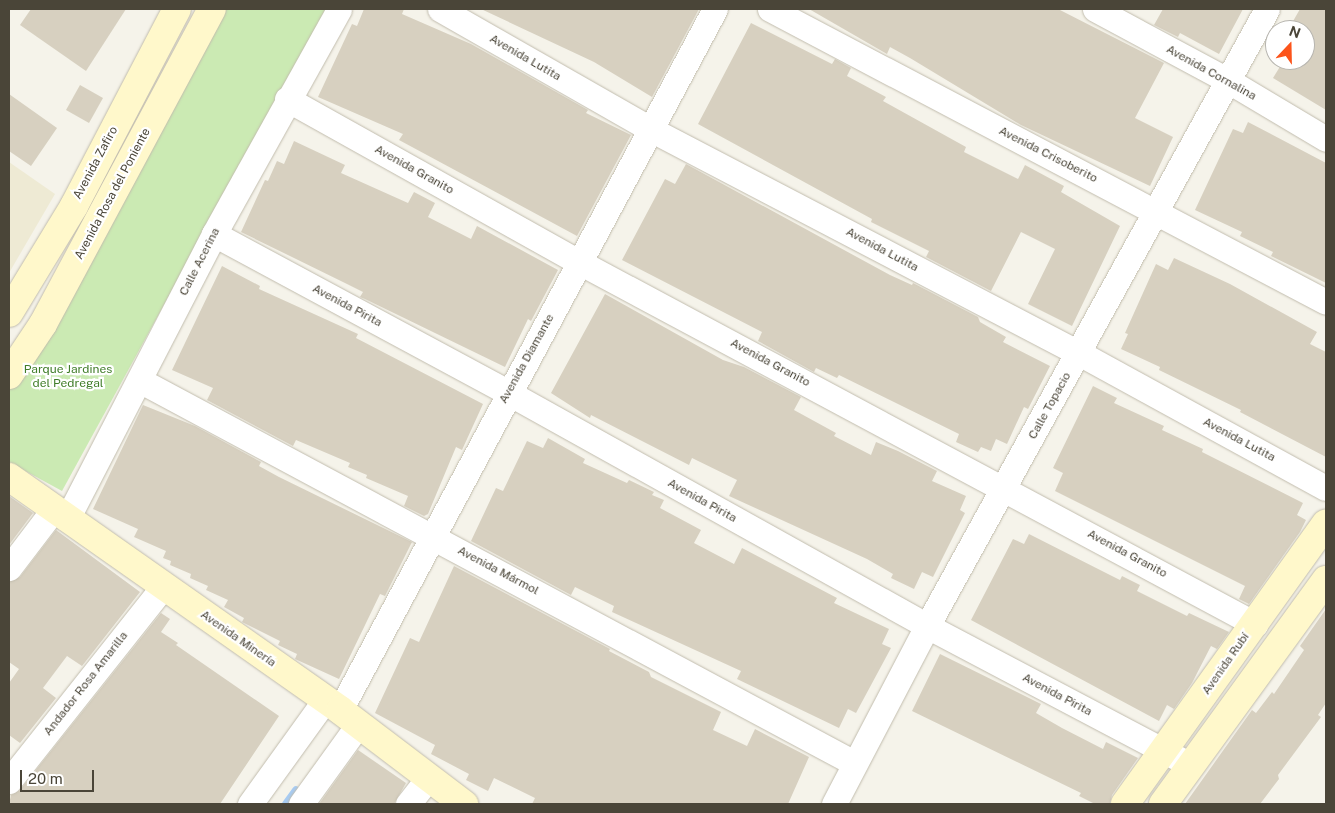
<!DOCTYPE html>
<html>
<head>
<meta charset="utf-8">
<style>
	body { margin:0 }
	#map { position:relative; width:1335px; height:813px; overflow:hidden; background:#f5f3ea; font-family:"Public Sans",sans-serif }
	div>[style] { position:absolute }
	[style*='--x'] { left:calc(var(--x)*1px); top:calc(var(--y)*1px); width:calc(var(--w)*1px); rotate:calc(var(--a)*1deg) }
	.education>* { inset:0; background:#eeead4 }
	.green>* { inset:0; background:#cbeab3 }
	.stream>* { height:8px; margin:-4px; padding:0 4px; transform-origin:4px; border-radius:4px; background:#a7cbf2 }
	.building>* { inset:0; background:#d7d0c0 }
	.roads { filter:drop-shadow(0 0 1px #c1bcad) drop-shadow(0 0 1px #c1bcad) }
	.street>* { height:25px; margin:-12.5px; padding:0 12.5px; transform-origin:12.5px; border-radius:12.5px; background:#fff }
	.secondary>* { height:28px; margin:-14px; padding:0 14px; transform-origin:14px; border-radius:14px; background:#fff8cb }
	span { translate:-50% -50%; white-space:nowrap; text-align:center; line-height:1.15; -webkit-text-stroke:4.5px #fff; paint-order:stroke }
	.street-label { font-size:12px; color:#4a4538 }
	.park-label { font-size:12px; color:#407d29 }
	.frame { position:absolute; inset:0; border:10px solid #4a4538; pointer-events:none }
	.north { position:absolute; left:1265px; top:20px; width:50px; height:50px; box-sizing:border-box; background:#fff; border:1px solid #b7b5af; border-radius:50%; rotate:21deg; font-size:14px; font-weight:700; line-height:20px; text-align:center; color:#4a4538 }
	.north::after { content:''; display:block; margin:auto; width:18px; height:22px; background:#fc541b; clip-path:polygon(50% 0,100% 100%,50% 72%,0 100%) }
	.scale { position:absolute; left:20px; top:770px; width:74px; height:22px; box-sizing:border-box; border:2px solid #4a4538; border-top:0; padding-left:6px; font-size:15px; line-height:18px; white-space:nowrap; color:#4a4538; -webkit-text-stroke:4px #fff; paint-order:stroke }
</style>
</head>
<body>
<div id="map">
	<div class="education">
		<div style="clip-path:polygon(9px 162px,55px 194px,9px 273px)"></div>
	</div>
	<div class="green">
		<div style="clip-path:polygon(215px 9px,326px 9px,62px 491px,9px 462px,9px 385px)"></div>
	</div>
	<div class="stream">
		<div style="--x:286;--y:804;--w:17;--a:-54"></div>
	</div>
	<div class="building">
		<div style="clip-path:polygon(31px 9px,126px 9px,86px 71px,20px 25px)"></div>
		<div style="clip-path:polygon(364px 9px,404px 9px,402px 14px,471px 44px,588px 110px,586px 113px,631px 135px,577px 236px,399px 140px,403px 134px,318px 97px,352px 24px,357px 26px)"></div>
		<div style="clip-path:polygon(481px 9px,699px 9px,652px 97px,594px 62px)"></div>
		<div style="clip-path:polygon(809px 9px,1058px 9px,1164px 63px,1135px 118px,1173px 137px,1150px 186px,1021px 125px,910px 58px,890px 47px,887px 54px)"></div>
		<div style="clip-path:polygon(1163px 9px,1243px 9px,1219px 54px,1180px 33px,1178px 37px,1154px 25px)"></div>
		<div style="clip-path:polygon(1300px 9px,1326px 9px,1326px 110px,1273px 78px,1281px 65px,1272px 60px,1275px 54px,1275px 60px,1305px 60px,1305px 30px,1288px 30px)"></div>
		<div style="clip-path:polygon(751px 23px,832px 64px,835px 59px,851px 68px,847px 76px,886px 97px,883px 101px,966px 147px,964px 152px,1018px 179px,1025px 165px,1064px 186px,1061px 192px,1120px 226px,1072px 326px,1028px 304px,1055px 249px,1021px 232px,991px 291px,926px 257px,929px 251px,871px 222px,872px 219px,698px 124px)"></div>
		<div style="clip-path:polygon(80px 85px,103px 98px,89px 123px,66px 110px)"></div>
		<div style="clip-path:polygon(9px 94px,57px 128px,31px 166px,9px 151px)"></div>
		<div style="clip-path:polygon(1248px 122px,1326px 163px,1326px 283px,1271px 256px,1273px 252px,1240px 236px,1242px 232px,1195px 210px,1233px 129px,1243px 133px)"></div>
		<div style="clip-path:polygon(294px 141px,345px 165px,341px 173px,408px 203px,414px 192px,435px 203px,428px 217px,471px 239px,477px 226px,558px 270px,531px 321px,528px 319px,505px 367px,365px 299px,360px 297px,363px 292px,347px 284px,241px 232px,265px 180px,268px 181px,277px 161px,284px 164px)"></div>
		<div style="clip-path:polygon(686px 164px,890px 275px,912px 285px,913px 283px,978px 317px,980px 322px,1006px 337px,1003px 342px,1050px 366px,1028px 409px,1024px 407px,1007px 444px,996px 439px,991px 451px,981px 447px,978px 452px,956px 442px,959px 434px,839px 375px,837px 378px,816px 368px,814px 372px,758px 341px,762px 332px,622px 260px,665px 179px,675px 184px)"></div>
		<div style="clip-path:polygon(1174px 258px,1230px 284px,1317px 332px,1310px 344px,1326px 352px,1326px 457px,1240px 412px,1241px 410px,1159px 370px,1160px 367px,1121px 349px,1128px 334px,1125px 333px,1156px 264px,1168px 270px)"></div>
		<div style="clip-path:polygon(222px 266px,260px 286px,259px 289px,358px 334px,356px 338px,483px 404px,462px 450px,456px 447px,428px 514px,424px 516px,404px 506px,408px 496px,366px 478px,367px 475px,348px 467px,350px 463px,296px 440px,293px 446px,207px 400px,213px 388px,172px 370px)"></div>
		<div style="clip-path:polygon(605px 294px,723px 360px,744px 367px,801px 397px,794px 410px,836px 433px,834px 436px,871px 455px,876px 442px,898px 451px,937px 471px,932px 481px,966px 496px,960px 510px,965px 513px,933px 577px,922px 572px,914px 589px,891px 578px,893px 574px,867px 559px,729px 496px,737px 480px,692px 458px,689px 465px,591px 415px,590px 418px,551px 393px)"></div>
		<div style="clip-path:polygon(1093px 386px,1117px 398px,1114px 403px,1164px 426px,1162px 430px,1203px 449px,1202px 452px,1303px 503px,1297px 515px,1306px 520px,1300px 532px,1249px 604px,1239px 599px,1245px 586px,1055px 491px,1063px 473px,1053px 468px)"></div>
		<div style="clip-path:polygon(143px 405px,195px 426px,261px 462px,259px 466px,279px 477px,412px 542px,385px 596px,380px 594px,339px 679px,295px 659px,297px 654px,278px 645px,280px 641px,242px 622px,244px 618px,224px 607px,228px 600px,206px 590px,208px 586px,190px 578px,191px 574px,170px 565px,171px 561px,163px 558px,166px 551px,134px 537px,138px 529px,93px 509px)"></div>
		<div style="clip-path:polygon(548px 438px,585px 459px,583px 463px,627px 483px,629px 480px,654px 492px,652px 495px,664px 500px,660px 508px,701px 530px,694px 543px,734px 564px,742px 548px,837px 598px,834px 603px,889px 629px,882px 644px,891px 648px,856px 713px,848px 709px,839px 728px,737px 679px,741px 671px,612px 612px,614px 606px,575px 587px,571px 595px,471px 541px,496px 488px,503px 491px,527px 441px,543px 448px)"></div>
		<div style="clip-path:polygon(9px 496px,33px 513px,9px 545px)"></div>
		<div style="clip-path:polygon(56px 530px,140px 592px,82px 666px,67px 656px,43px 688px,56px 698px,20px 743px,9px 735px,9px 683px,19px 669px,9px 662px,9px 582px,20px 577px)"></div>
		<div style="clip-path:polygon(1029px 534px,1108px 574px,1120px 580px,1122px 576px,1140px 585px,1137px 591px,1187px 616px,1189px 613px,1229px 632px,1217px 649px,1211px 646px,1192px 683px,1174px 709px,1167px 705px,1159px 721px,971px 620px,1013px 539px,1024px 544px)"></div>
		<div style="clip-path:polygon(454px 566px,610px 649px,609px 651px,649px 672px,651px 677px,721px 712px,713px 730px,747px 746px,755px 729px,809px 757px,788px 804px,532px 804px,535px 798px,494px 778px,488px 791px,466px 780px,469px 774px,431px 754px,435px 745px,375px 713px,410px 638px,419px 642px)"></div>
		<div style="clip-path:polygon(1326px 609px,1326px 703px,1318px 715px,1321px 717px,1278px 775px,1279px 779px,1260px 804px,1185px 804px,1252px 710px,1256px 713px,1272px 692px,1274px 694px,1304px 650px,1300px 646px)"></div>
		<div style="clip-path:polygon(161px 613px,170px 619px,161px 632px,178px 643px,176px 645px,279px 716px,220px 804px,9px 804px,11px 795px,20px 790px)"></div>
		<div style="clip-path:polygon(940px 654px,1041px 704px,1036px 713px,1062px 728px,1103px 749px,1106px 742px,1138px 758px,1112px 795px,1110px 804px,1095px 804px,1079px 796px,1081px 793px,912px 711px)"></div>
		<div style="clip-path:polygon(358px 750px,406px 783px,394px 804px,319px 804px)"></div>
	</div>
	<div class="roads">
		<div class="street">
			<div style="--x:440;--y:9;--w:244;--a:29.7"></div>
			<div style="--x:652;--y:130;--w:482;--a:27.6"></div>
			<div style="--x:1079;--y:353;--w:281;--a:28.7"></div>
			<div style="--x:770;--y:9;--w:628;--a:27.79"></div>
			<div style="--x:1095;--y:9;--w:150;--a:28.3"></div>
			<div style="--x:1227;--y:80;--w:115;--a:30.8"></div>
			<div style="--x:287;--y:99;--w:337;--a:29.2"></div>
			<div style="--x:581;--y:263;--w:765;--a:28.17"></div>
			<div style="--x:214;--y:234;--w:333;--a:28.3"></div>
			<div style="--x:507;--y:392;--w:481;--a:29.1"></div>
			<div style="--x:927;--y:626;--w:298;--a:27.8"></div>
			<div style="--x:141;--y:381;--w:809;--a:28.18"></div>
			<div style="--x:67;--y:519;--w:321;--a:-62.7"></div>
			<div style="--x:214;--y:234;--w:257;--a:-60.9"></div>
			<div style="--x:9;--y:568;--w:74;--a:-52.7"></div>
			<div style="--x:340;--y:710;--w:795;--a:-61.86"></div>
			<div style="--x:9;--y:781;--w:248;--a:-51.6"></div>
			<div style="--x:250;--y:804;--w:128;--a:-54.2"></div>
			<div style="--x:301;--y:804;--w:97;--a:-54.2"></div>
			<div style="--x:408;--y:804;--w:33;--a:-52"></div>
			<div style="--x:834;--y:804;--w:201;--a:-62.4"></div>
			<div style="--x:927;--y:626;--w:704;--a:-61.14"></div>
		</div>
		<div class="secondary">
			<div style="--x:9;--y:313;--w:125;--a:-58.7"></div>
			<div style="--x:74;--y:206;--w:222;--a:-62.4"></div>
			<div style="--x:9;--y:375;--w:61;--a:-56.3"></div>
			<div style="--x:43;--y:324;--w:357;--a:-61.8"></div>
			<div style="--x:9;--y:477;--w:405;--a:35.1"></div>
			<div style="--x:340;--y:710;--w:156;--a:37.2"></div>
			<div style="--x:1125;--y:804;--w:345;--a:-54.4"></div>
			<div style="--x:1163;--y:804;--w:277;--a:-54"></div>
		</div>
	</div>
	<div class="street-label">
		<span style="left:525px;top:58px;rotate:30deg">Avenida Lutita</span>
		<span style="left:1211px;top:73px;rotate:29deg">Avenida Cornalina</span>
		<span style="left:1048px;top:155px;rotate:27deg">Avenida Crisoberito</span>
		<span style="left:96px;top:163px;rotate:-62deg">Avenida Zafiro</span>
		<span style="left:414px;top:170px;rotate:29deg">Avenida Granito</span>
		<span style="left:113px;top:194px;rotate:-62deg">Avenida Rosa del Poniente</span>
		<span style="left:882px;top:250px;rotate:28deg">Avenida Lutita</span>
		<span style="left:200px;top:262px;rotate:-63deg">Calle Acerina</span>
		<span style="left:347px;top:306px;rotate:28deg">Avenida Pirita</span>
		<span style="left:527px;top:359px;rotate:-61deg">Avenida Diamante</span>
		<span style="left:770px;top:363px;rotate:28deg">Avenida Granito</span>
		<span style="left:1050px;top:406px;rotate:-61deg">Calle Topacio</span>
		<span style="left:1239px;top:440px;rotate:28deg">Avenida Lutita</span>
		<span style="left:702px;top:501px;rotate:29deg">Avenida Pirita</span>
		<span style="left:1127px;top:554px;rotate:28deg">Avenida Granito</span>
		<span style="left:498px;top:571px;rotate:28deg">Avenida Mármol</span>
		<span style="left:238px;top:639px;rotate:35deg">Avenida Minería</span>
		<span style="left:1226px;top:664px;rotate:-55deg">Avenida Rubí</span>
		<span style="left:86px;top:684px;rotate:-52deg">Andador Rosa Amarilla</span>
		<span style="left:1057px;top:695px;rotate:28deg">Avenida Pirita</span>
	</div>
	<div class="park-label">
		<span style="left:68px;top:377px">Parque Jardines<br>del Pedregal</span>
	</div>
	<div class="frame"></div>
	<div class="north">N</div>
	<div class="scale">20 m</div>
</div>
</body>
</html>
